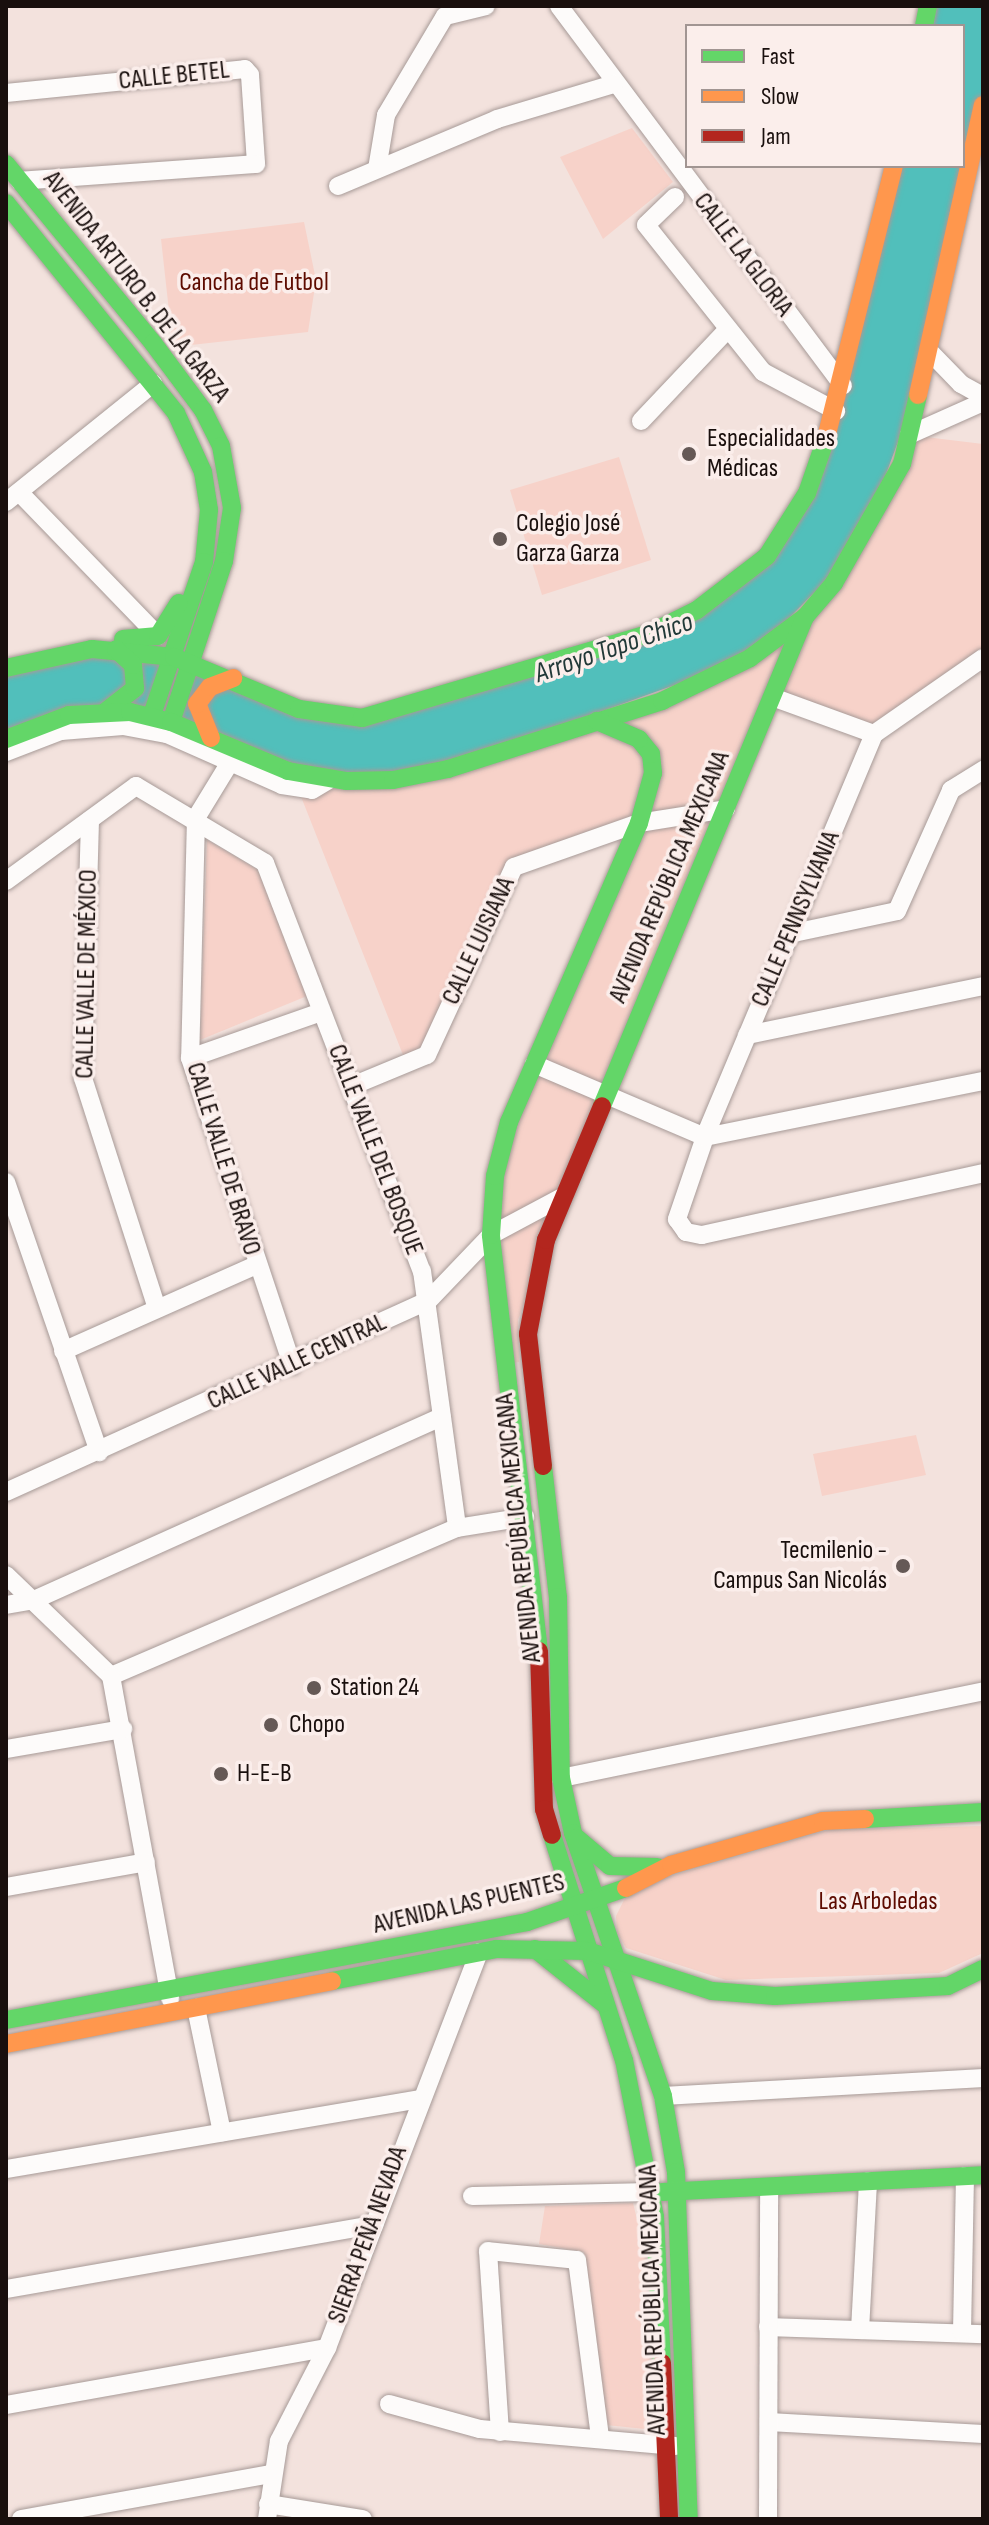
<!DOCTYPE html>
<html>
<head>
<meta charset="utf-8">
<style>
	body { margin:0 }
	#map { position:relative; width:989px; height:2525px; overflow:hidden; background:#f3e2dd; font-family:"Sofia Sans Condensed",sans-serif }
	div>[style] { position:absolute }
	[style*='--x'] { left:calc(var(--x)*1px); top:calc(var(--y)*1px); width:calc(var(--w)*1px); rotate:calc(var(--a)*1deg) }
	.green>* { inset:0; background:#f7d2c9 }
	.water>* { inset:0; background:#51bfbb }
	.roads { filter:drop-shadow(0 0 2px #a79a97) drop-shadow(0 0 2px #a79a97) }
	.street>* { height:18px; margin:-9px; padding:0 9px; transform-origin:9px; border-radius:9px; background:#fdfbfa }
	.fast>* { height:18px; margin:-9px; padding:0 9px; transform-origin:9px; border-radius:9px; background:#63d668 }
	.slow>* { height:18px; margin:-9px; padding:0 9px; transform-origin:9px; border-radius:9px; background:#ff974d }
	.jam>* { height:18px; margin:-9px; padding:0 9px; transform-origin:9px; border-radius:9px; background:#b3261e }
	.dots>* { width:22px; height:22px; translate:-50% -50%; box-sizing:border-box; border:4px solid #fbeeeb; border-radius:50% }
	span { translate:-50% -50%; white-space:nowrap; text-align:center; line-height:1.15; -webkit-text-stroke:7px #fbeeeb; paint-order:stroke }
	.street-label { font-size:26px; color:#190f0d }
	.park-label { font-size:26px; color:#5d0b00 }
	.poi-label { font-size:26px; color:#190f0d }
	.left { translate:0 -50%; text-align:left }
	.right { translate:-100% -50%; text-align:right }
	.water-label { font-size:28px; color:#223938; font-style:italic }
	.frame { position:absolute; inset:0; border:8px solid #190f0d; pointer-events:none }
	.legend { position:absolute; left:685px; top:24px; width:280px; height:144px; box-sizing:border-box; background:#fbeeeb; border:2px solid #a19592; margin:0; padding:10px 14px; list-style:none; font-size:24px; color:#190f0d }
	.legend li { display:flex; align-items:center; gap:16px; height:40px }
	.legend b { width:40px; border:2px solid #a19592 }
</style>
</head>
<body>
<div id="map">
	<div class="green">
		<div style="clip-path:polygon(632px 128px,673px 182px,603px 239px,560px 157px)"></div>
		<div style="clip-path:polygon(304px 222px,316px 280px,308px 332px,173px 347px,161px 239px)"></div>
		<div style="clip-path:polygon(909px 435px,983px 444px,983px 658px,874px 734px,775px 699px,546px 1240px,518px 1320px,519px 1362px,511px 1363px,491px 1235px,500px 1152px,638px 824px,518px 865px,429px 1052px,407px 1065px,300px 794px,662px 701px)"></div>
		<div style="clip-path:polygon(619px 457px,651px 560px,542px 595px,510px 490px)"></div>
		<div style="clip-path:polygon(207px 840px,258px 870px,307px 996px,200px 1040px)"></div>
		<div style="clip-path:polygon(916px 1435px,926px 1475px,822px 1496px,813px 1454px)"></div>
		<div style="clip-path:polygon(983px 1826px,983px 1953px,939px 1973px,726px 1980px,626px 1948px,617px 1932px,616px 1916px,625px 1898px,664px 1878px,828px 1830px)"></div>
		<div style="clip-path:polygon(633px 2203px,649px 2268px,654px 2430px,606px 2425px,584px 2252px,539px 2244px,545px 2206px)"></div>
	</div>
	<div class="water">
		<div style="clip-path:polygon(928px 6px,983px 6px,983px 105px,931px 353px,859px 547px,750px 658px,419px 777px,330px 779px,152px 715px,6px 739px,6px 668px,116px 649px,342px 718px,697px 610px,795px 516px,894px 166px,963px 166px,963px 26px,924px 26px)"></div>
	</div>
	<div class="roads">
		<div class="street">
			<div style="--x:559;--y:6;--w:474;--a:53.2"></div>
			<div style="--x:445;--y:16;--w:42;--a:-13.7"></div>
			<div style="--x:6;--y:93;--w:240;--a:-5.7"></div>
			<div style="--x:245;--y:69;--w:8;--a:50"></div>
			<div style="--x:250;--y:75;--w:89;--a:86.1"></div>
			<div style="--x:256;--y:164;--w:237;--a:175.9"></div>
			<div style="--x:377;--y:169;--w:55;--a:-80.5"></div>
			<div style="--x:386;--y:115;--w:115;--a:-59.2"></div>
			<div style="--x:338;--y:186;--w:173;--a:-22.8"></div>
			<div style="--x:497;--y:119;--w:122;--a:-16.7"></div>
			<div style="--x:675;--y:197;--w:40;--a:136"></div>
			<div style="--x:646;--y:225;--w:188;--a:51.5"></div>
			<div style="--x:763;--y:372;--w:83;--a:28.1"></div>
			<div style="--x:931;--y:353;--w:43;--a:45.9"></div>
			<div style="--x:961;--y:384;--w:25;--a:29"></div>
			<div style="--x:641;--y:421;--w:124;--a:-46.6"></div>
			<div style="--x:909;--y:435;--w:81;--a:-24"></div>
			<div style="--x:19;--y:492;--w:200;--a:46"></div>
			<div style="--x:6;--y:502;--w:189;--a:-38.8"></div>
			<div style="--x:983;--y:658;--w:133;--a:145.1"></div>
			<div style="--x:874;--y:734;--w:437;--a:112.8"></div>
			<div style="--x:705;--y:1137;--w:87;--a:108.9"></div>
			<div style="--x:677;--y:1219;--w:16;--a:55"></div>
			<div style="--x:686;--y:1232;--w:16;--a:11"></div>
			<div style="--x:702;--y:1235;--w:288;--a:-12.4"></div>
			<div style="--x:775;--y:698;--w:105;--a:20"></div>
			<div style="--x:6;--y:752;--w:59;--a:-20.9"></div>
			<div style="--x:61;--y:731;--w:62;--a:-4.6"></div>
			<div style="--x:123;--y:726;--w:45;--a:10.3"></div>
			<div style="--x:167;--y:734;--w:126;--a:23.9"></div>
			<div style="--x:282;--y:785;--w:30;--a:9"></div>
			<div style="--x:312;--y:790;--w:21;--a:-31"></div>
			<div style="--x:229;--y:764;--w:63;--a:121.4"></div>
			<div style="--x:196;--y:818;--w:240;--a:91.4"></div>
			<div style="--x:190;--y:1058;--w:324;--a:71.6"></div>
			<div style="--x:90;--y:820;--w:258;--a:91.6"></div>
			<div style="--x:83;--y:1078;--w:242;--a:72.2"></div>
			<div style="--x:6;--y:881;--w:161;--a:-36.2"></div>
			<div style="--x:136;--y:786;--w:150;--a:30.8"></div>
			<div style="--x:265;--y:863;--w:437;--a:69"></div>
			<div style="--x:422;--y:1271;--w:259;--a:82.2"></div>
			<div style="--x:789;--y:934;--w:110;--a:-12"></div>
			<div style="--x:897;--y:911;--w:133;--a:-65.9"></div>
			<div style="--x:951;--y:790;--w:38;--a:-32"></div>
			<div style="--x:747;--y:1035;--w:241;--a:-11.7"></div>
			<div style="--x:190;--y:1058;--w:139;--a:-19.3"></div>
			<div style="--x:534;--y:1064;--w:186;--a:23.1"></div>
			<div style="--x:705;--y:1137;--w:284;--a:-11.4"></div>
			<div style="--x:352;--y:1086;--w:81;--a:-22.5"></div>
			<div style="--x:427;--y:1055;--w:207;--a:-65.2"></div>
			<div style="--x:514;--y:867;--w:133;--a:-19.4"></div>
			<div style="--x:639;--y:823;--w:88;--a:-9.1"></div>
			<div style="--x:6;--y:1182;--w:286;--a:71"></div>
			<div style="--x:63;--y:1351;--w:211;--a:-24"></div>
			<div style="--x:6;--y:1492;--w:463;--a:-24.4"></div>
			<div style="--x:428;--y:1301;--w:91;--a:-46.3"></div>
			<div style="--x:491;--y:1235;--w:83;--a:-28.1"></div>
			<div style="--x:6;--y:1575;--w:146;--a:43.9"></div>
			<div style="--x:6;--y:1605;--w:28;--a:-10"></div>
			<div style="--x:34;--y:1600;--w:447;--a:-24.2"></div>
			<div style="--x:111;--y:1676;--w:376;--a:-23.2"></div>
			<div style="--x:457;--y:1528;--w:69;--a:-9.2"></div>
			<div style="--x:111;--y:1676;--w:328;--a:79.6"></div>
			<div style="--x:6;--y:1749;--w:119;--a:-9.7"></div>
			<div style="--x:561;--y:1778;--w:431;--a:-11.6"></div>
			<div style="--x:6;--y:1887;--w:142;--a:-10.1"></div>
			<div style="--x:196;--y:2008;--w:127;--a:78.2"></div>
			<div style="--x:663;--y:2096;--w:321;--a:-3.2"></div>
			<div style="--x:6;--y:2169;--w:418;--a:-9.6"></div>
			<div style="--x:472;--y:2196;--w:180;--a:-1.3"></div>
			<div style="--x:6;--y:2289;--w:374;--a:-9.9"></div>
			<div style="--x:768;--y:2327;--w:215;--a:1.9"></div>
			<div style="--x:860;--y:2330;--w:149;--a:-86.9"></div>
			<div style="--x:962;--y:2332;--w:156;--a:-88.9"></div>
			<div style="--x:389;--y:2404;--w:94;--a:15.4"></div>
			<div style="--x:480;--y:2429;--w:196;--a:5"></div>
			<div style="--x:6;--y:2405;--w:326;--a:-10.1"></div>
			<div style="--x:769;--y:2422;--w:214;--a:3.2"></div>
			<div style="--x:500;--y:2432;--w:181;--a:-93.8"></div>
			<div style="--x:488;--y:2251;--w:89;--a:5.8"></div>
			<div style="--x:577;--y:2260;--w:179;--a:82.6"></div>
			<div style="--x:268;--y:2504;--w:96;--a:9"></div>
			<div style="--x:21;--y:2519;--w:253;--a:-10.2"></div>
			<div style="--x:267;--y:2519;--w:79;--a:-81.3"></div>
			<div style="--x:279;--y:2441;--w:105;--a:-62.7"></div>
			<div style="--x:327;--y:2348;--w:424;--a:-69"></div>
			<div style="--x:768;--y:2519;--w:332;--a:-89.8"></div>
		</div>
		<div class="fast">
			<div style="--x:924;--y:26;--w:20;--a:-79"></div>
			<div style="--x:6;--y:164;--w:232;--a:50.6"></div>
			<div style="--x:153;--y:343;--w:84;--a:53.3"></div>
			<div style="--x:203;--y:410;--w:40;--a:63.4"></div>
			<div style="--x:221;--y:446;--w:63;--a:79.9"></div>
			<div style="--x:232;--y:508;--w:54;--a:98.6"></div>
			<div style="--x:224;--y:561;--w:169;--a:108.2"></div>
			<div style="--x:6;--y:203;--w:270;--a:51"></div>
			<div style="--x:176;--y:413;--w:65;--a:65.4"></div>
			<div style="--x:203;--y:472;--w:38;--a:81"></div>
			<div style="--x:209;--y:510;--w:52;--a:95.5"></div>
			<div style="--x:204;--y:562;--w:162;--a:108.8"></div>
			<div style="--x:123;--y:639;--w:35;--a:-5"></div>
			<div style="--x:158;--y:636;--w:39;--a:-58"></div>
			<div style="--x:6;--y:668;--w:88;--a:-12.5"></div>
			<div style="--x:92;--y:649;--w:82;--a:5.6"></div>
			<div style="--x:174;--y:657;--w:135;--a:22.6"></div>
			<div style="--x:299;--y:709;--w:64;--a:8.1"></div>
			<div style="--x:362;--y:718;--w:300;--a:-16.4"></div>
			<div style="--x:650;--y:633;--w:52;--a:-26.1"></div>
			<div style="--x:697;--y:610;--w:88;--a:-37.6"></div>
			<div style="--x:767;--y:556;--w:75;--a:-57.6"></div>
			<div style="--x:807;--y:493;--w:58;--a:-70.9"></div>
			<div style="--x:106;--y:711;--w:37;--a:-38"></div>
			<div style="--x:135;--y:688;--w:23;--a:-95"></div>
			<div style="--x:133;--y:665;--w:23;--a:-137"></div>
			<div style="--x:6;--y:739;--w:67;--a:-20.9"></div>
			<div style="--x:69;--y:715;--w:61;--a:-2.8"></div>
			<div style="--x:130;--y:712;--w:42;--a:13.7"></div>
			<div style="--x:171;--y:722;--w:127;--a:22.7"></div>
			<div style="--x:288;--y:771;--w:60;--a:9.6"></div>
			<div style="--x:347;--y:781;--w:46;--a:-1.2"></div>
			<div style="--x:393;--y:780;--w:56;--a:-11.3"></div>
			<div style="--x:448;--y:769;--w:225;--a:-17.6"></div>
			<div style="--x:662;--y:701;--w:98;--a:-26"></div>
			<div style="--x:750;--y:658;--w:69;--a:-36.7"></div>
			<div style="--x:805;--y:617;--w:45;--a:-49.5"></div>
			<div style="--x:834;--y:583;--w:137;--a:-60.3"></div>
			<div style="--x:902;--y:464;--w:71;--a:-76.9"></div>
			<div style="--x:602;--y:1106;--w:529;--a:-67.46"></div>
			<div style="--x:543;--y:1466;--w:132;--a:83.5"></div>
			<div style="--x:558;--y:1597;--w:181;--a:89.1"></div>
			<div style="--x:561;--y:1778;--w:56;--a:77.7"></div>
			<div style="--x:573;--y:1833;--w:278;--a:71.1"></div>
			<div style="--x:663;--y:2096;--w:77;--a:80.3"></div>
			<div style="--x:676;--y:2172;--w:347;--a:87.9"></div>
			<div style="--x:539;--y:1651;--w:419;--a:-96.6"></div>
			<div style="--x:491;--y:1235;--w:59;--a:-86.1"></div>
			<div style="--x:495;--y:1176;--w:56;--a:-75.5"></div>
			<div style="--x:509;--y:1122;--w:326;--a:-66.5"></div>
			<div style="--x:639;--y:823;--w:52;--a:-74.4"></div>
			<div style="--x:653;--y:773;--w:19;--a:-96"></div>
			<div style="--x:651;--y:754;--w:19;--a:-129"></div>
			<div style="--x:639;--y:739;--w:46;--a:-156.8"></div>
			<div style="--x:865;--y:1819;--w:118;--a:-3.4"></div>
			<div style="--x:552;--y:1835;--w:236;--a:72.3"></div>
			<div style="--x:624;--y:2060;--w:160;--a:78.8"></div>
			<div style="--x:655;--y:2217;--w:146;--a:87.3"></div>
			<div style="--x:577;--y:1838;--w:43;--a:40.3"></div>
			<div style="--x:610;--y:1866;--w:47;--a:1.2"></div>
			<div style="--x:535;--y:1949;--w:87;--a:38.5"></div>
			<div style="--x:332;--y:1981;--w:168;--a:-11"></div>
			<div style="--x:497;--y:1949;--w:91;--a:1.3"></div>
			<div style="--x:588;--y:1951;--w:130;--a:17.9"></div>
			<div style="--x:712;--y:1991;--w:63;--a:4.5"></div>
			<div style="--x:775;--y:1996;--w:173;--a:-3.3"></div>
			<div style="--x:948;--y:1986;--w:39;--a:-26"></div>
			<div style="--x:6;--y:2020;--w:530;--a:-10.65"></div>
			<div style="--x:527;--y:1922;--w:105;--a:-19"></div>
			<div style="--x:662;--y:2192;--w:321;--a:-3"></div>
		</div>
		<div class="slow">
			<div style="--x:918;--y:395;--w:297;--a:-77.4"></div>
			<div style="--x:826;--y:438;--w:280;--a:-76"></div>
			<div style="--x:211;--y:738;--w:37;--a:-112"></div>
			<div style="--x:197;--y:704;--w:21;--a:-53"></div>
			<div style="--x:210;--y:687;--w:25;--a:-21"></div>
			<div style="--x:626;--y:1888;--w:51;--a:-27.1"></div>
			<div style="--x:671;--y:1865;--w:158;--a:-16.1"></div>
			<div style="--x:823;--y:1821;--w:42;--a:-2.7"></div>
			<div style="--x:6;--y:2044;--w:332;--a:-10.9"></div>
		</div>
		<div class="jam">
			<div style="--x:543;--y:1466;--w:133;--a:-96.5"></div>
			<div style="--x:528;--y:1334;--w:96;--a:-79.2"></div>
			<div style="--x:546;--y:1240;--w:145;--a:-67.3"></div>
			<div style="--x:539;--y:1651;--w:158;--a:88.2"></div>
			<div style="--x:544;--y:1809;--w:27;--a:73"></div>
			<div style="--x:662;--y:2363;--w:156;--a:87.4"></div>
		</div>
	</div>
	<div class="dots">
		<div style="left:689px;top:454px;background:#655956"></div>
		<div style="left:500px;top:539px;background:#655956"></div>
		<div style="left:903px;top:1566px;background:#655956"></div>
		<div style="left:314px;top:1688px;background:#655956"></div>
		<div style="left:271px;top:1725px;background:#655956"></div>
		<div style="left:221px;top:1774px;background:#655956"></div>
	</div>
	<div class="street-label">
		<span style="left:174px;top:76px;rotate:-6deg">CALLE BETEL</span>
		<span style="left:743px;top:255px;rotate:53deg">CALLE LA GLORIA</span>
		<span style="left:136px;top:287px;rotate:52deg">AVENIDA ARTURO B. DE LA GARZA</span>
		<span style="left:670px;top:877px;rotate:-67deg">AVENIDA REPÚBLICA MEXICANA</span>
		<span style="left:796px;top:919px;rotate:-67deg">CALLE PENNSYLVANIA</span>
		<span style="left:479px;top:941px;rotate:-65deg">CALLE LUISIANA</span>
		<span style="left:87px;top:974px;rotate:-89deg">CALLE VALLE DE MÉXICO</span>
		<span style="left:375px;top:1150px;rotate:69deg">CALLE VALLE DEL BOSQUE</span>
		<span style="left:223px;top:1159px;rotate:73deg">CALLE VALLE DE BRAVO</span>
		<span style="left:297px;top:1362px;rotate:-25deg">CALLE VALLE CENTRAL</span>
		<span style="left:519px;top:1528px;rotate:-96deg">AVENIDA REPÚBLICA MEXICANA</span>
		<span style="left:469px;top:1904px;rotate:-13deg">AVENIDA LAS PUENTES</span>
		<span style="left:368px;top:2235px;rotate:-70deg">SIERRA PEÑA NEVADA</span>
		<span style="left:653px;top:2300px;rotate:-92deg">AVENIDA REPÚBLICA MEXICANA</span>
	</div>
	<div class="park-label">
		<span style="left:254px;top:283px">Cancha de Futbol</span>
		<span style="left:878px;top:1902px">Las Arboledas</span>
	</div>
	<div class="poi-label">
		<span class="left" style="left:707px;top:454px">Especialidades<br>Médicas</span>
		<span class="left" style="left:516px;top:539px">Colegio José<br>Garza Garza</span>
		<span class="right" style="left:887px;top:1566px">Tecmilenio -<br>Campus San Nicolás</span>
		<span class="left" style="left:330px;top:1688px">Station 24</span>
		<span class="left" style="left:289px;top:1725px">Chopo</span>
		<span class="left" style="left:237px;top:1774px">H-E-B</span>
	</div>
	<div class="water-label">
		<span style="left:614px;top:648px;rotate:-19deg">Arroyo Topo Chico</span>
	</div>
	<div class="frame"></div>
	<ul class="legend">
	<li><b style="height:10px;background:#63d668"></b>Fast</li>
	<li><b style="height:10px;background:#ff974d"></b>Slow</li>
	<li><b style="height:10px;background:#b3261e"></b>Jam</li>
	</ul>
</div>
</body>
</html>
